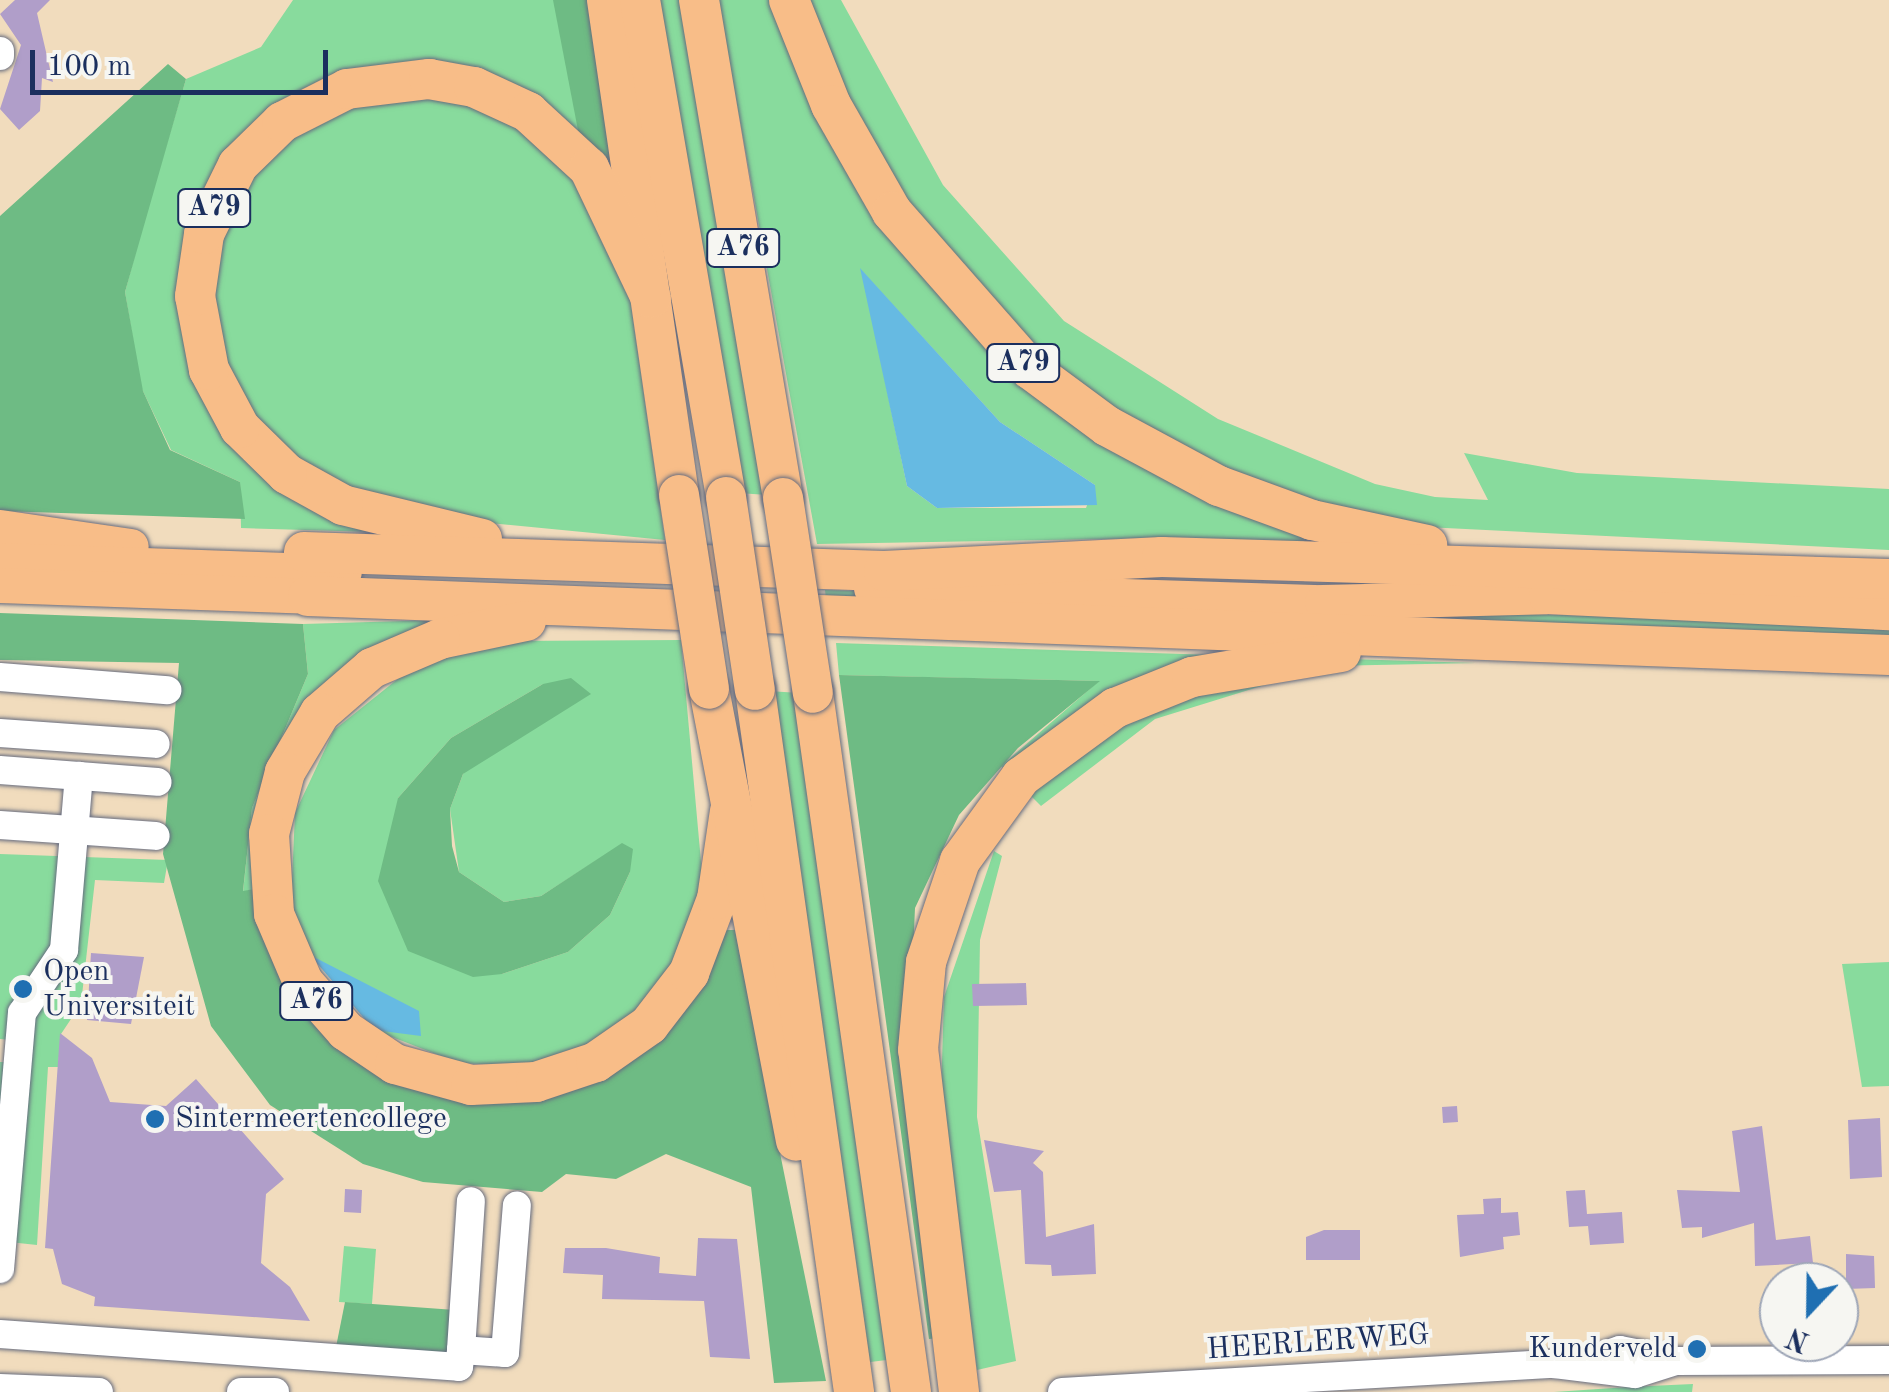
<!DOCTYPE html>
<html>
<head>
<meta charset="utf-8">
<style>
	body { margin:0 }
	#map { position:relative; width:1889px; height:1392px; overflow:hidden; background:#f1dcbd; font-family:"Old Standard TT",serif }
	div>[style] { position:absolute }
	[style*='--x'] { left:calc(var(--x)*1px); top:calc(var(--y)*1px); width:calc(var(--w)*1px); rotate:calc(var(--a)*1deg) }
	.green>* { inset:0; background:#88db9d }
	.forest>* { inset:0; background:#6ebb84 }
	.water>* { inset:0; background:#66bae2 }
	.building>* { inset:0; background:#b09ec9 }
	.roads { filter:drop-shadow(0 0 2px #666c7f) drop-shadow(0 0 2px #666c7f) }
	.minor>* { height:28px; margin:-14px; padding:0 14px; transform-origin:14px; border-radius:14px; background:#fff }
	.major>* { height:35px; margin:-17.5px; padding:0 17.5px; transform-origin:17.5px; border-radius:17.5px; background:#f8bd88 }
	.highway>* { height:40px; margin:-20px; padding:0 20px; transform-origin:20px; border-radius:20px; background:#f8bd88 }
	.bridges { filter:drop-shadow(0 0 2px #666c7f) drop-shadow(0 0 2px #666c7f) }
	.highway-bridge>* { height:40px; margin:-20px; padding:0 20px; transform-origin:20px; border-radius:20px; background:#f8bd88 }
	.dots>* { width:28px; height:28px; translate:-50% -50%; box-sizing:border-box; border:5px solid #f6f6f2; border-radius:50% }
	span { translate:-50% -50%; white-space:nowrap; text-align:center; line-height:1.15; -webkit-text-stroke:8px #f6f6f2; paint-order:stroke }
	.shield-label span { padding:2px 8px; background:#f6f6f2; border:2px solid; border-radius:8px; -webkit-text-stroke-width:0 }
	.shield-label { font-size:28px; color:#1b2f5e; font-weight:700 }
	.poi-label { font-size:30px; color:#1b2f5e }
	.left { translate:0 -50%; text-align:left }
	.right { translate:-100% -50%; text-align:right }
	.street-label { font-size:30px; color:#1b2f5e }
	.north { position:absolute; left:1759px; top:1262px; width:100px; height:100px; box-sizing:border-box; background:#f6f6f2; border:2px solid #9ea6b7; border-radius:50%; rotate:202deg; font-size:28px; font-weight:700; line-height:40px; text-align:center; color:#1b2f5e }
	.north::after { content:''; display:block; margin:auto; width:35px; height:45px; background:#1f6fb2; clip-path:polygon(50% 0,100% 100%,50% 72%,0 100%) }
	.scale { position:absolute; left:30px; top:50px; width:298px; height:45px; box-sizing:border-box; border:5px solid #1b2f5e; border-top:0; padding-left:12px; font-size:30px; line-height:35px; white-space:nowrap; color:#1b2f5e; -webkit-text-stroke:8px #f6f6f2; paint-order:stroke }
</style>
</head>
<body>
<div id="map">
	<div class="green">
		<div style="clip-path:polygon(293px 0,562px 0,620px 229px,665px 540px,469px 521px,373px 532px,241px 528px,240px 482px,171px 450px,141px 387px,125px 292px,146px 214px,186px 79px,261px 47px)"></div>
		<div style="clip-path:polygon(653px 0,687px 0,768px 495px,738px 493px)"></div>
		<div style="clip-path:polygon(evenodd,718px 0,779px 0,990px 350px,1371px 547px,1169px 538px,817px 544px,718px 0,862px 271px,1000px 422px,1095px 485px,1086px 508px,937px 508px,907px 486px,862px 271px)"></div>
		<div style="clip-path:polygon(802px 0,841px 0,943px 185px,1064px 321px,1218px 419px,1375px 484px,1435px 497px,1488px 500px,1464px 453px,1577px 473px,1889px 489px,1889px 550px,1385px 525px,1192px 460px,1050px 370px,879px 167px)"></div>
		<div style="clip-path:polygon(825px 590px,1889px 626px,1889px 644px,827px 606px)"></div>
		<div style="clip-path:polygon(472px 619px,332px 689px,254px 889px,243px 892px,252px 808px,308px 674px,303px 624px)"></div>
		<div style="clip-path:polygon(evenodd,681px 640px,703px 884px,664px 984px,593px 1049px,523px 1066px,459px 1063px,374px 1030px,360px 984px,310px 955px,291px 903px,295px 813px,334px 730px,414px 666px,491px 641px,681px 640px,543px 684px,463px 774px,450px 809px,459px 872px,504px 902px,541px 896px,622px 844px,630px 872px,610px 915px,568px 952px,502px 974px,398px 798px,451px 738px,543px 684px)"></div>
		<div style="clip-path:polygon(836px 643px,1476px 663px,1326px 666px,1155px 719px,1041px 806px,1001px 766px,1099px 681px,839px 675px)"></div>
		<div style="clip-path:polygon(768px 691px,800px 693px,895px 1359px,862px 1363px)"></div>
		<div style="clip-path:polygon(994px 851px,1002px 856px,980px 940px,977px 1117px,1016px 1361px,977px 1370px,941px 1094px,944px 997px)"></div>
		<div style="clip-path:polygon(0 854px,168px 860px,164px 883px,95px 880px,81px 1004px,61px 1034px,58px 1067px,48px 1067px,37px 1245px,0 1241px,0 1062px,9px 1062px,11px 1040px,0 1039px)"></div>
		<div style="clip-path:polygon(1889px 962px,1889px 1086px,1862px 1087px,1842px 964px)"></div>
		<div style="clip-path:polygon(344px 1246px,376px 1249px,372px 1304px,339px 1302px)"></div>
		<div style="clip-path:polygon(1693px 1384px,1692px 1392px,1554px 1392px,1628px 1387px)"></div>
	</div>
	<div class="forest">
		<div style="clip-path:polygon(553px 0,588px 0,620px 229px,581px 146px)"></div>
		<div style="clip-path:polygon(168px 64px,186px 79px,125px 292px,143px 391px,170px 450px,240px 482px,245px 519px,0 511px,0 216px)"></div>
		<div style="clip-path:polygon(0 613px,303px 624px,308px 674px,252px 808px,243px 891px,254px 889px,347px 1050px,567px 1087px,722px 930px,735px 930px,826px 1381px,774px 1383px,751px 1187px,666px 1154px,616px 1179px,566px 1174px,542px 1192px,423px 1182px,363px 1164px,270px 1105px,211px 1026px,163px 854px,179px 663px,0 660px)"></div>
		<div style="clip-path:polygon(839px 675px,1100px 681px,1018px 748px,959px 815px,915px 908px,908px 1067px,939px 1338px,929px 1339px)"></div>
		<div style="clip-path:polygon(571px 678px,591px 694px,463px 774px,450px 809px,452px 846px,459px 872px,504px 902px,541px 896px,622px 843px,633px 849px,630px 872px,610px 915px,568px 952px,502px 974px,473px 977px,408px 951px,378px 881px,398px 798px,451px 738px,543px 684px)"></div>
		<div style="clip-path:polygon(345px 1302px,455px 1310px,452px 1359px,335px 1352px)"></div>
	</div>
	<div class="water">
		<div style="clip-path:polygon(860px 268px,1000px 422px,1095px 485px,1097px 505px,937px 508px,907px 486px)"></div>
		<div style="clip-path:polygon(310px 955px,419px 1011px,421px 1036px,374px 1030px)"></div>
	</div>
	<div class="building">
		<div style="clip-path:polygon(15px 0,50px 0,37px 13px,53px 82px,42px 78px,40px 111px,19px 130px,0 109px,21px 45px,0 14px)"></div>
		<div style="clip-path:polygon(91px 953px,144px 957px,131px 1024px,87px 1020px)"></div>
		<div style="clip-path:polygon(1026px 983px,1027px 1005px,973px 1006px,972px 984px)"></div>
		<div style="clip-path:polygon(60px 1033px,92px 1058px,110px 1102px,166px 1106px,196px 1079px,284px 1179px,266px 1194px,261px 1263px,290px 1287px,310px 1321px,94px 1306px,95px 1297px,62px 1284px,53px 1249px,45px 1248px)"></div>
		<div style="clip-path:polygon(1457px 1106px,1458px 1122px,1443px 1123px,1442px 1107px)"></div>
		<div style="clip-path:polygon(1880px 1118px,1882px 1177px,1850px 1179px,1848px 1120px)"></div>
		<div style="clip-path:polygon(1762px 1126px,1776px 1240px,1810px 1236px,1813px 1263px,1755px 1266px,1754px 1223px,1702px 1238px,1702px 1227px,1682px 1228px,1677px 1190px,1740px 1192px,1732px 1131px)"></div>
		<div style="clip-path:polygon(984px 1140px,1044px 1151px,1033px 1163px,1043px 1172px,1046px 1237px,1094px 1224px,1096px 1274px,1052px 1276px,1051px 1265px,1025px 1264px,1021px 1190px,994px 1192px)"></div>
		<div style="clip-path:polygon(345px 1189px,362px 1190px,361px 1213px,344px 1212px)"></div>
		<div style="clip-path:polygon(1585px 1190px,1587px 1214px,1622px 1212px,1624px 1243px,1590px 1245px,1588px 1226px,1569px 1227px,1566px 1191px)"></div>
		<div style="clip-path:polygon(1501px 1198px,1501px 1213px,1518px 1212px,1520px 1235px,1503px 1237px,1504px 1249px,1460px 1257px,1457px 1215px,1484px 1214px,1483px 1199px)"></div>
		<div style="clip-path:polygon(1324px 1230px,1360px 1230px,1360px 1260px,1306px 1260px,1306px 1237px)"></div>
		<div style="clip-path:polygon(698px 1238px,737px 1239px,750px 1359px,710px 1357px,704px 1301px,602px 1299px,603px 1275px,563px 1273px,565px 1248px,606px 1248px,660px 1257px,659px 1273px,696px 1276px)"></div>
		<div style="clip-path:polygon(1846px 1254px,1874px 1256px,1875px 1288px,1846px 1289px)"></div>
	</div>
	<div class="roads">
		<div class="minor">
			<div style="--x:0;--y:51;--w:5;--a:90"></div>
			<div style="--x:0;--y:677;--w:168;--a:4.5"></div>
			<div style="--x:0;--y:733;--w:156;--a:4"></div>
			<div style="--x:0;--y:770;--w:158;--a:4.3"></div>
			<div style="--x:0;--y:825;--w:156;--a:4"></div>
			<div style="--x:0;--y:1269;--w:257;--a:-85.1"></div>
			<div style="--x:22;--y:1013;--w:76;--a:-56.3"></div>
			<div style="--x:64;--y:950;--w:175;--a:-85.1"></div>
			<div style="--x:0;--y:1334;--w:460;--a:4.1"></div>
			<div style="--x:459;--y:1367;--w:17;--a:-83"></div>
			<div style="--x:461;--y:1350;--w:44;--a:3.9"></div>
			<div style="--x:505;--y:1353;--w:148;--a:-85.4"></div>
			<div style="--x:461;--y:1350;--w:149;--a:-86.2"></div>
			<div style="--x:1579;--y:1364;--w:43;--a:-18.9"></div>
			<div style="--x:1620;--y:1350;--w:57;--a:11.1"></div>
			<div style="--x:1676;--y:1361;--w:213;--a:-0.3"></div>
			<div style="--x:0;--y:1388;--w:99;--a:2.3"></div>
			<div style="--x:241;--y:1392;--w:34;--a:0"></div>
			<div style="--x:1062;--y:1392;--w:492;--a:-3.3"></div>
			<div style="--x:1553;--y:1364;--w:83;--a:7"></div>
			<div style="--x:1635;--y:1374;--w:43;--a:-17.6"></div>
		</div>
		<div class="major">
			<div style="--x:0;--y:527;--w:132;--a:8.3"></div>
			<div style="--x:0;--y:560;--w:344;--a:2"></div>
			<div style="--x:0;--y:585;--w:308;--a:2"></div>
			<div style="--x:871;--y:588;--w:451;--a:1.8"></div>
			<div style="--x:1322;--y:602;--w:224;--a:-1.5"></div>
			<div style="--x:1546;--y:596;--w:343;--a:2.7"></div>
		</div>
		<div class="highway">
			<div style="--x:607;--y:0;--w:500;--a:81.72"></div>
			<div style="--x:640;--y:0;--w:504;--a:80.18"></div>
			<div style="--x:699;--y:0;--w:505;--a:80.43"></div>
			<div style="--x:789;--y:0;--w:113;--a:68.2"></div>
			<div style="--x:831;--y:105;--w:123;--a:60.3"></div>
			<div style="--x:892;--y:212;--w:209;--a:48.7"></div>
			<div style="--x:1030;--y:369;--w:96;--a:36.5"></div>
			<div style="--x:1107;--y:426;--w:127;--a:28.2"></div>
			<div style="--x:1219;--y:486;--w:99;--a:20.1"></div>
			<div style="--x:1312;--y:520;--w:118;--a:12.3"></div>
			<div style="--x:482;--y:539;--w:143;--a:-166.3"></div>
			<div style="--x:343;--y:505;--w:64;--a:-151"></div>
			<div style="--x:287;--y:474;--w:66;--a:-135.6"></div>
			<div style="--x:240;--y:428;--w:66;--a:-118.1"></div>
			<div style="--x:209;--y:370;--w:75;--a:-100.7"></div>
			<div style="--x:195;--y:296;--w:63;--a:-81.7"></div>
			<div style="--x:204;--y:234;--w:77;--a:-63.8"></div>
			<div style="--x:238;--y:165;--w:62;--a:-44.3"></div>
			<div style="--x:282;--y:122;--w:73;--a:-26.9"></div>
			<div style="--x:347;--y:89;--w:83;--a:-7"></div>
			<div style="--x:429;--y:79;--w:46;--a:10.1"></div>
			<div style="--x:474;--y:87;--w:60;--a:24.8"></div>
			<div style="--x:528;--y:112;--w:83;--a:42.6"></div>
			<div style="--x:589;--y:168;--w:144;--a:64.5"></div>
			<div style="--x:304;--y:552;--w:580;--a:1.88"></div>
			<div style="--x:884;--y:571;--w:278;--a:-2.9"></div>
			<div style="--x:1162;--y:557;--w:727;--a:1.73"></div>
			<div style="--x:308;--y:596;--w:1582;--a:2.14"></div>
			<div style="--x:526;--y:621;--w:88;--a:168.2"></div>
			<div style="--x:440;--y:639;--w:74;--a:156.9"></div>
			<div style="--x:372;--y:668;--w:69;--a:139.1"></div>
			<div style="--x:320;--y:713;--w:69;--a:120.7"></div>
			<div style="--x:285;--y:772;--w:64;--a:104.5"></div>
			<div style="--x:269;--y:834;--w:80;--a:86.4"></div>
			<div style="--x:274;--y:914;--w:74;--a:66.9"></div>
			<div style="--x:303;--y:982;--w:65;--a:48.7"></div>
			<div style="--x:346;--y:1031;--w:59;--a:34"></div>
			<div style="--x:395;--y:1064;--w:79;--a:15.4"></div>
			<div style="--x:471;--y:1085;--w:65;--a:-2.6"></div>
			<div style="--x:536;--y:1082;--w:63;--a:-18.4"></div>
			<div style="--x:596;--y:1062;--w:65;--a:-34.9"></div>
			<div style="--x:649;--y:1025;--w:66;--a:-52.4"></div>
			<div style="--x:689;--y:973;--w:79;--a:-69.3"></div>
			<div style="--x:717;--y:899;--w:89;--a:-81.6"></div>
			<div style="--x:709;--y:689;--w:460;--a:79.1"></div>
			<div style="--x:755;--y:690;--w:709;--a:81.97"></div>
			<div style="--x:813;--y:693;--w:706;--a:82.02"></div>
			<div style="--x:959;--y:1392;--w:344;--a:-96.8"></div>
			<div style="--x:918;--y:1050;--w:88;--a:-84.8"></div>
			<div style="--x:926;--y:962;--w:107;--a:-71.4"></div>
			<div style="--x:960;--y:861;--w:104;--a:-54"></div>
			<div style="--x:1021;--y:777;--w:117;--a:-36.3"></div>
			<div style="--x:1115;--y:708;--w:83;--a:-21.9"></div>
			<div style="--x:1192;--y:677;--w:151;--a:-9.5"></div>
		</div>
	</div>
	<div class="bridges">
		<div class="highway-bridge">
			<div style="--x:679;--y:495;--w:196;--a:81.2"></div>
			<div style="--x:726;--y:497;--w:195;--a:81.5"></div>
			<div style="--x:783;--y:498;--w:197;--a:81.3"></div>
		</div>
	</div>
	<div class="dots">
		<div style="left:23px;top:989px;background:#1f6fb2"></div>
		<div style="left:155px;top:1119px;background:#1f6fb2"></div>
		<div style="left:1697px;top:1349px;background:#1f6fb2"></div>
	</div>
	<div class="shield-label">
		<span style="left:214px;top:208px">A79</span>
		<span style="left:743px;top:248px">A76</span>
		<span style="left:1023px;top:363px">A79</span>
		<span style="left:316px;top:1001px">A76</span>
	</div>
	<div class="poi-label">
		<span class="left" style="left:43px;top:989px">Open<br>Universiteit</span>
		<span class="left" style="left:175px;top:1119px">Sintermeertencollege</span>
		<span class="right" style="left:1677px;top:1349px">Kunderveld</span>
	</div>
	<div class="street-label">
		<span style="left:1318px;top:1343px;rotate:-4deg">HEERLERWEG</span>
	</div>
	<div class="north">N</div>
	<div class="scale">100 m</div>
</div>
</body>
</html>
